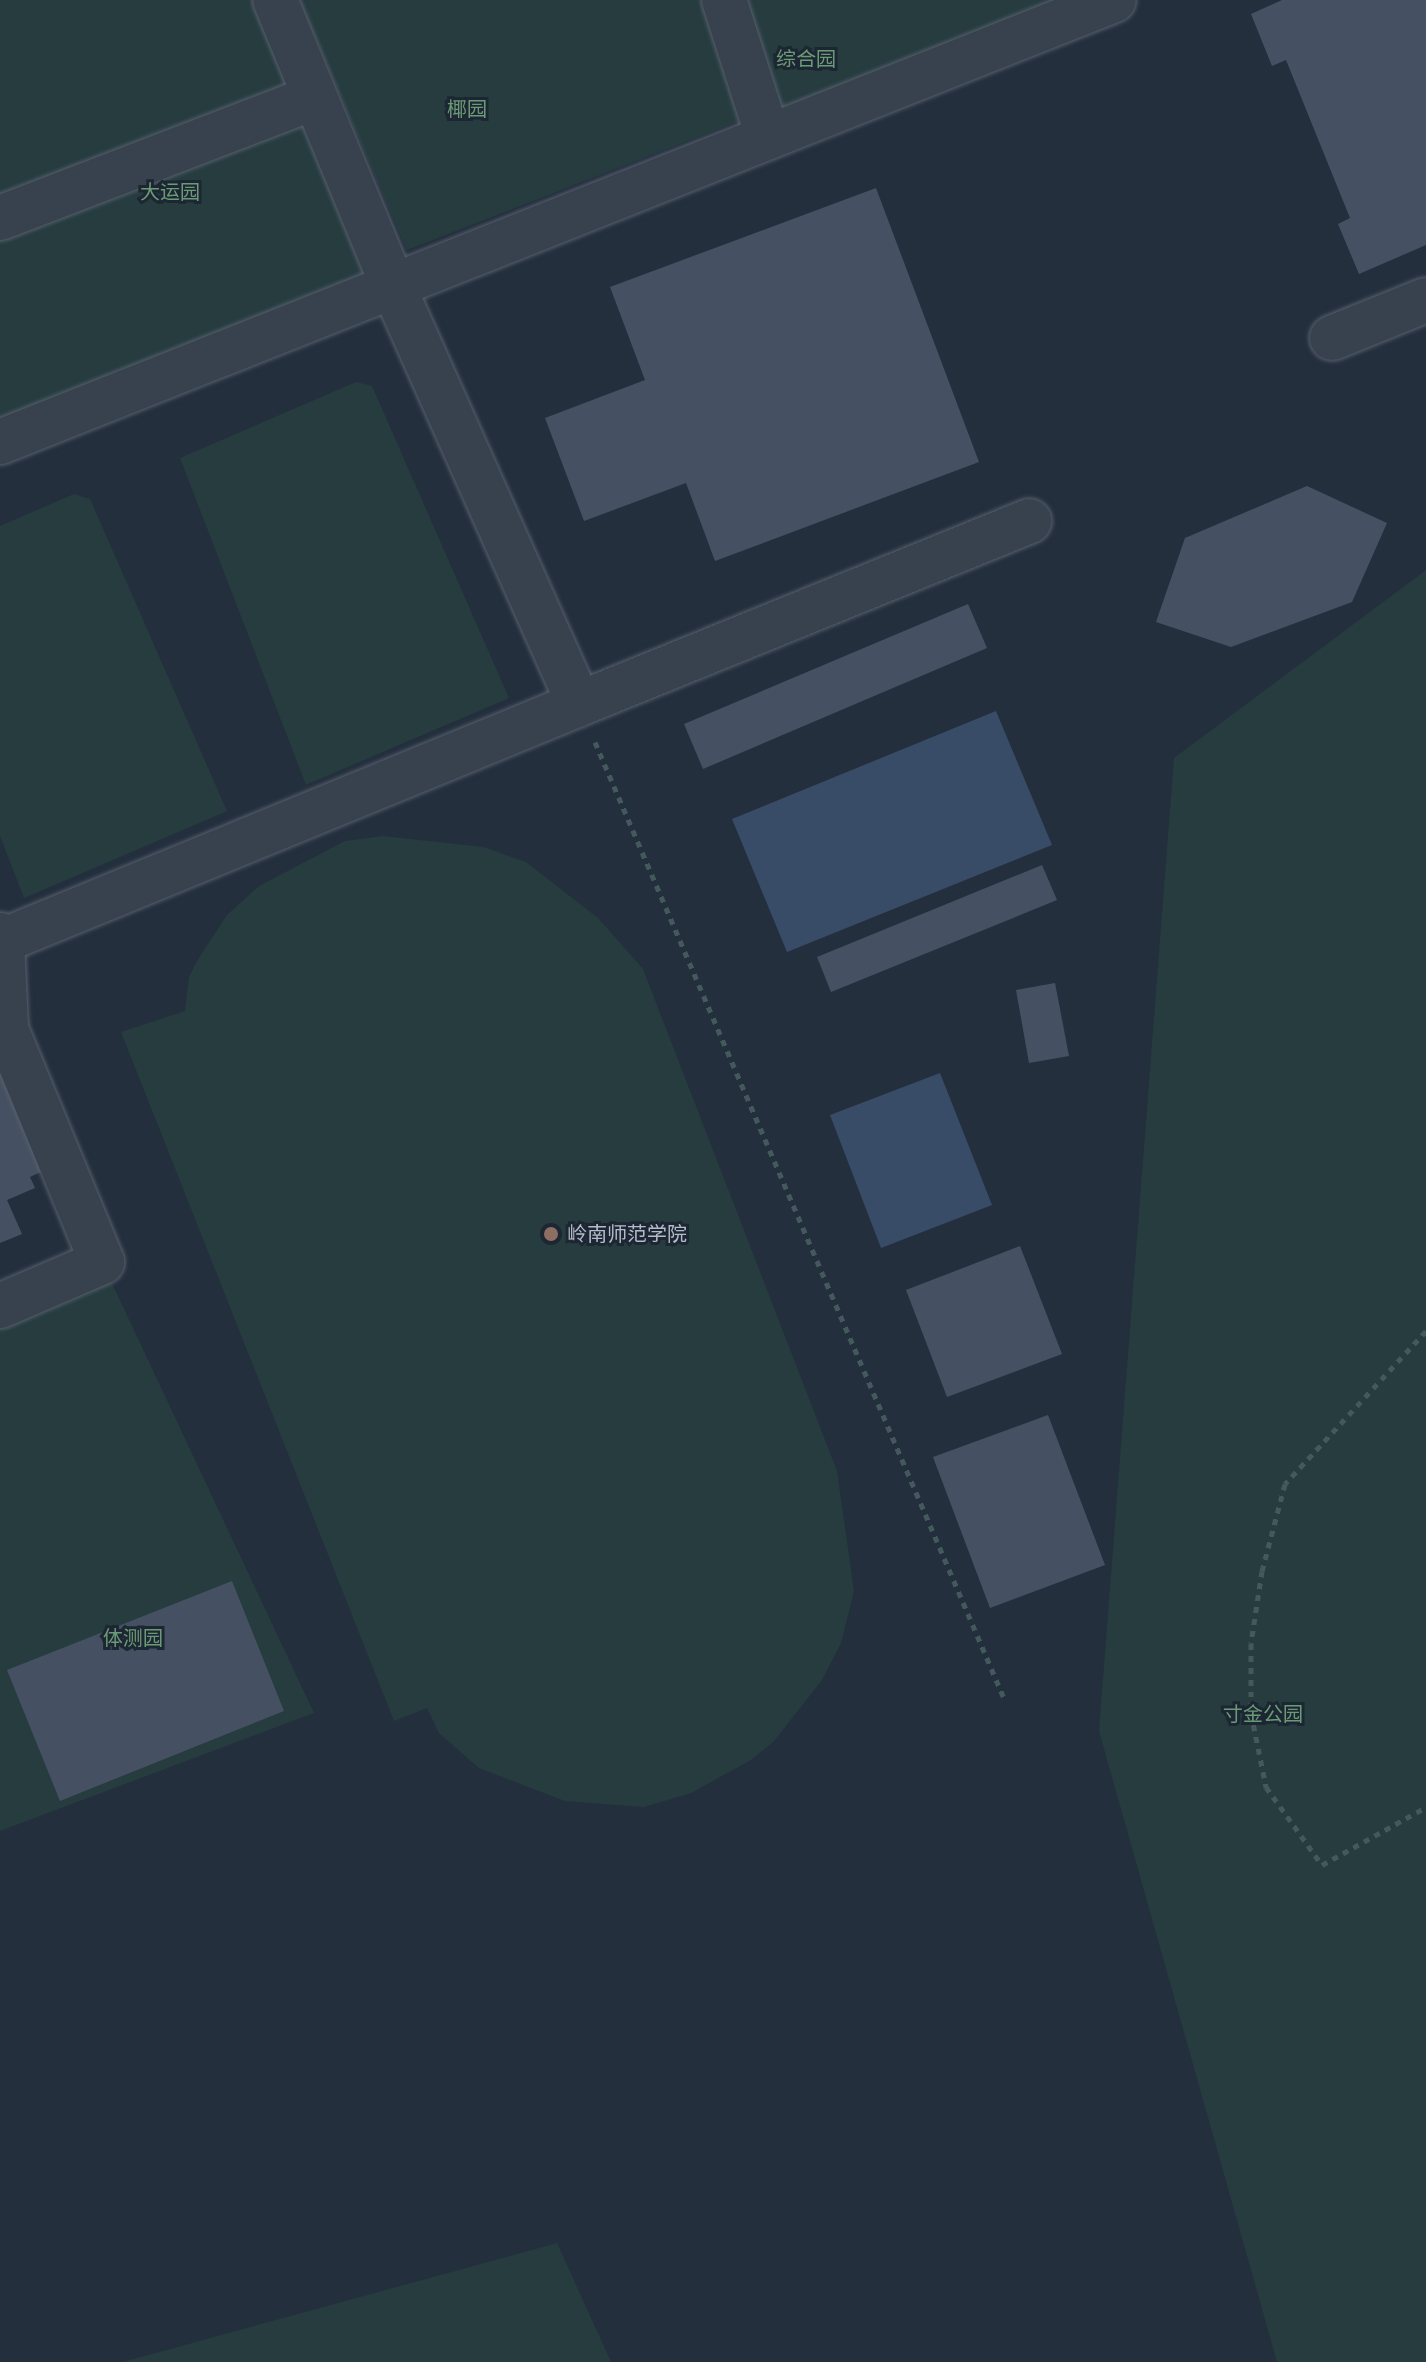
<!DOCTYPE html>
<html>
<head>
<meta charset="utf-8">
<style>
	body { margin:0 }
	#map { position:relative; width:1426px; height:2362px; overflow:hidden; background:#242f3e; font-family:Arial,"Noto Sans SC",sans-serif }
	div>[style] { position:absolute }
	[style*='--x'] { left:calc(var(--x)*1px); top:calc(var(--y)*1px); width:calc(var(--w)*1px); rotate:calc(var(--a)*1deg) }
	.green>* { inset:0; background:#263c3f }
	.water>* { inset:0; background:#394c67 }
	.building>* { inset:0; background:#455162 }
	.path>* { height:5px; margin-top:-2.5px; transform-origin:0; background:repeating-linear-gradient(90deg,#44595c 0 6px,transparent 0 12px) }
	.roads { filter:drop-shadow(0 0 2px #565f6c) drop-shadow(0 0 2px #565f6c) }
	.minor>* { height:44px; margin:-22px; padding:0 22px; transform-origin:22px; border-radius:22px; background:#38414e }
	.dots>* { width:22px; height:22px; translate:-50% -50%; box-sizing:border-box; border:4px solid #1d2633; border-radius:50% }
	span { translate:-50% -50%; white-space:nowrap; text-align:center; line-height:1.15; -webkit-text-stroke:6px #1d2633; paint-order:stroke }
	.park-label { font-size:20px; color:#6b9a76 }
	.poi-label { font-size:20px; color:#b4bcc9 }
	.left { translate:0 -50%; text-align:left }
</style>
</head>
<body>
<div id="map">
	<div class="green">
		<div style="clip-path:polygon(0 0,275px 0,393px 286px,0 442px)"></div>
		<div style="clip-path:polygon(299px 0,701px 0,744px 119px,407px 250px)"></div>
		<div style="clip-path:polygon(724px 0,1114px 0,768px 137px)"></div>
		<div style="clip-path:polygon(356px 382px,372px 386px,509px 698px,306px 785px,180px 458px)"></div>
		<div style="clip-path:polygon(74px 494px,90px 499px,227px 811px,24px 898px,0 836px,0 526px)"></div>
		<div style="clip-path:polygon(1426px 570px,1426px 2362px,1277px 2362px,1099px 1731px,1174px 758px)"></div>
		<div style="clip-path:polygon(383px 836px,483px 847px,526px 862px,598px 918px,643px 969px,837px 1471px,854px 1591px,841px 1643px,822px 1680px,774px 1741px,751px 1760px,691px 1793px,644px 1807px,565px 1801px,479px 1768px,439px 1733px,427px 1708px,394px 1721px,121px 1032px,185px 1011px,189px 977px,197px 961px,227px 915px,259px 886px,345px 841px)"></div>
		<div style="clip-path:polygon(102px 1262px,314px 1713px,0 1831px,0 1306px)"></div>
		<div style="clip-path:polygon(557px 2243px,611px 2362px,123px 2362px)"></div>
	</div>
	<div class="water">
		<div style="clip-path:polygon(996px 711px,1052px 845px,787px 952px,732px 819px)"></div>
		<div style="clip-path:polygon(940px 1073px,992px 1205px,881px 1248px,830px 1115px)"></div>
	</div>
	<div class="building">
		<div style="clip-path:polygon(1282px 0,1426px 0,1426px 245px,1359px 274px,1338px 224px,1350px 218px,1286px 60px,1272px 66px,1251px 14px)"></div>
		<div style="clip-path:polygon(876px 188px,979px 462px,715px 561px,686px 483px,584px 521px,545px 418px,645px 380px,610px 287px)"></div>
		<div style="clip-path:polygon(1307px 486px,1387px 523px,1352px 602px,1231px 647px,1156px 622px,1185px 538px)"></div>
		<div style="clip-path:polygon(968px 604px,987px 648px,703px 769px,684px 724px)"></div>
		<div style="clip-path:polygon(1042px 865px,1057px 900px,831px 992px,817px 957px)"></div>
		<div style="clip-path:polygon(1055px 983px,1069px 1056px,1029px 1063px,1016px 990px)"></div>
		<div style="clip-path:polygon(0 1072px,43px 1171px,30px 1177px,35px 1188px,7px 1200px,22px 1234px,0 1243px)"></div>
		<div style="clip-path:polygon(1020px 1246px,1062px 1354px,947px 1397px,906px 1290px)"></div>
		<div style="clip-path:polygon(1048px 1415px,1105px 1565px,990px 1608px,933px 1457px)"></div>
		<div style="clip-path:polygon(232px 1581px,284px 1711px,60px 1801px,7px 1670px)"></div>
	</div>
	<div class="path">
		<div style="--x:595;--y:742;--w:1040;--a:66.84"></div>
		<div style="--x:1426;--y:1331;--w:208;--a:132.7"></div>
		<div style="--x:1285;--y:1484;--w:90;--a:104.8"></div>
		<div style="--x:1262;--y:1571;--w:73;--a:98.7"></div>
		<div style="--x:1251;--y:1643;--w:70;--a:90"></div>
		<div style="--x:1251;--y:1713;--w:76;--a:78.5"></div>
		<div style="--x:1266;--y:1787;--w:96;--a:54.3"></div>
		<div style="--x:1322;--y:1865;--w:119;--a:-29.1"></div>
	</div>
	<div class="roads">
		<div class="minor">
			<div style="--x:724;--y:0;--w:144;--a:72.2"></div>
			<div style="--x:0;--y:218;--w:337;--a:-21"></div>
			<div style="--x:1332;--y:338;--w:101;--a:-22"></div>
			<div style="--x:0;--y:442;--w:1198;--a:-21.64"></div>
			<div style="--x:579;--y:704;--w:486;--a:-22.1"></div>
			<div style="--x:0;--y:935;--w:6;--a:72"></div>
			<div style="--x:2;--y:941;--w:624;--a:-22.33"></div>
			<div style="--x:579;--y:704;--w:458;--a:-114"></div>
			<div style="--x:393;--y:286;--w:309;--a:-112.4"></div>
			<div style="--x:0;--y:1306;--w:111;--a:-23.3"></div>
			<div style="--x:102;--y:1262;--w:252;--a:-112.4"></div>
			<div style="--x:6;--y:1029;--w:88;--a:-92.6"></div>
		</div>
	</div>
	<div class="dots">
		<div style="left:551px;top:1234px;background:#8d6e63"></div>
	</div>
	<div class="park-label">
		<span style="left:806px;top:59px">综合园</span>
		<span style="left:467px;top:109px">椰园</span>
		<span style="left:170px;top:192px">大运园</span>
		<span style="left:133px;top:1638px">体测园</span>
		<span style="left:1263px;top:1714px">寸金公园</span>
	</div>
	<div class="poi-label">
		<span class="left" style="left:567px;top:1234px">岭南师范学院</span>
	</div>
</div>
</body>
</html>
